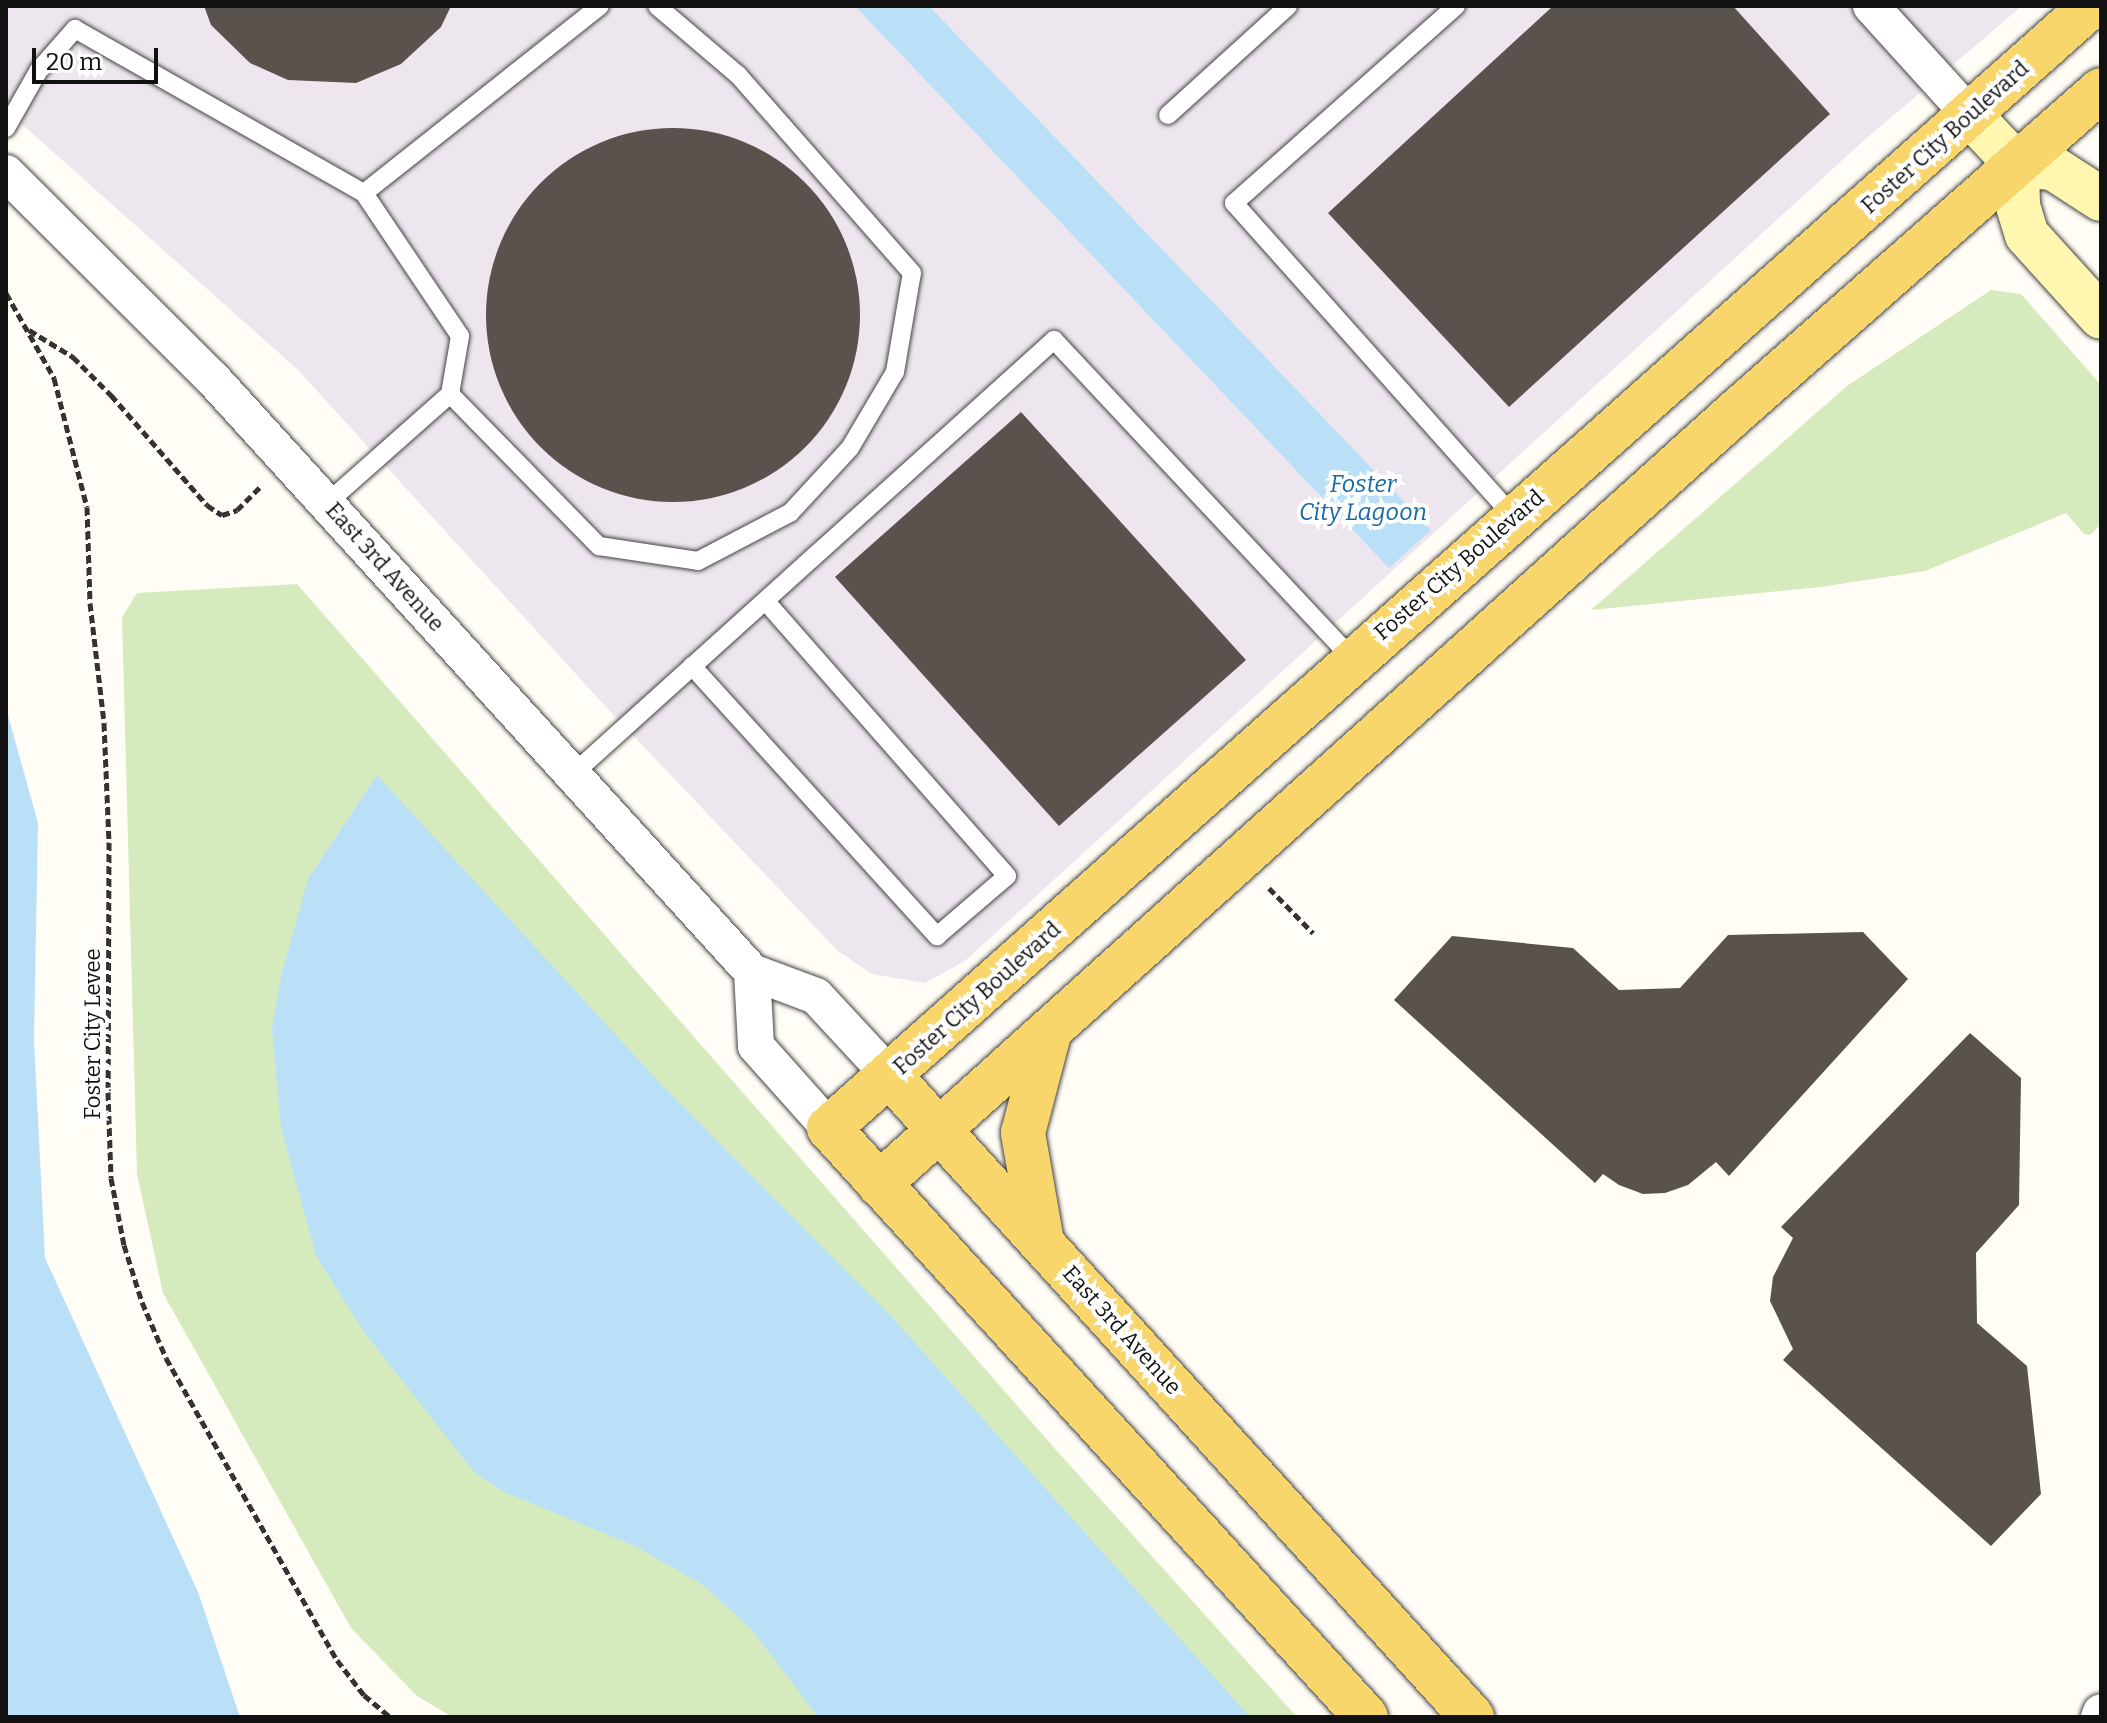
<!DOCTYPE html>
<html>
<head>
<meta charset="utf-8">
<style>
	body { margin:0 }
	#map { position:relative; width:2107px; height:1723px; overflow:hidden; background:#fffdf5; font-family:Bitter,serif }
	div>[style] { position:absolute }
	[style*='--x'] { left:calc(var(--x)*1px); top:calc(var(--y)*1px); width:calc(var(--w)*1px); rotate:calc(var(--a)*1deg) }
	.industrial>* { inset:0; background:#eee6ef }
	.green>* { inset:0; background:#d5ebbd }
	.water>* { inset:0; background:#b9e0f7 }
	.building>* { inset:0; background:#5a524d }
	.round { border-radius:50% }
	.path>* { height:5px; margin-top:-2.5px; transform-origin:0; background:repeating-linear-gradient(90deg,#333 0 8px,transparent 0 12px) }
	.roads { filter:drop-shadow(0 0 2px #444) drop-shadow(0 0 2px #444) }
	.service>* { height:18px; margin:-9px; padding:0 9px; transform-origin:9px; border-radius:9px; background:#fff }
	.minor>* { height:36px; margin:-18px; padding:0 18px; transform-origin:18px; border-radius:18px; background:#fff }
	.secondary>* { height:44px; margin:-22px; padding:0 22px; transform-origin:22px; border-radius:22px; background:#fff6b0 }
	.primary>* { height:44px; margin:-22px; padding:0 22px; transform-origin:22px; border-radius:22px; background:#f9d66b }
	span { translate:-50% -50%; white-space:nowrap; text-align:center; line-height:1.15; -webkit-text-stroke:8px #fff; paint-order:stroke }
	.street-label { font-size:22px; color:#111 }
	.water-label { font-size:24px; color:#1768a6; font-style:italic }
	.frame { position:absolute; inset:0; border:8px solid #111; pointer-events:none }
	.scale { position:absolute; left:32px; top:48px; width:126px; height:36px; box-sizing:border-box; border:4px solid #111; border-top:0; padding-left:10px; font-size:24px; line-height:28px; white-space:nowrap; color:#111; -webkit-text-stroke:6px #fff; paint-order:stroke }
</style>
</head>
<body>
<div id="map">
	<div class="industrial">
		<div style="clip-path:polygon(6px 6px,2022px 6px,1861px 143px,965px 961px,925px 983px,872px 974px,838px 951px,606px 707px,297px 369px,6px 110px)"></div>
	</div>
	<div class="green">
		<div style="clip-path:polygon(1991px 290px,2021px 294px,2101px 385px,2101px 524px,2090px 535px,2084px 534px,2066px 513px,1925px 571px,1820px 587px,1591px 610px,1847px 386px)"></div>
		<div style="clip-path:polygon(297px 584px,1057px 1451px,1297px 1717px,452px 1717px,417px 1696px,351px 1628px,163px 1293px,137px 1174px,122px 617px,137px 593px)"></div>
	</div>
	<div class="water">
		<div style="clip-path:polygon(855px 6px,929px 6px,1431px 530px,1389px 568px)"></div>
		<div style="clip-path:polygon(6px 708px,38px 823px,34px 1040px,45px 1258px,198px 1592px,240px 1717px,6px 1717px)"></div>
		<div style="clip-path:polygon(377px 775px,660px 1083px,890px 1315px,1250px 1717px,818px 1717px,753px 1631px,703px 1585px,635px 1546px,502px 1491px,474px 1472px,364px 1332px,316px 1256px,281px 1128px,272px 1028px,282px 972px,308px 879px)"></div>
	</div>
	<div class="building">
		<div style="clip-path:polygon(204px 6px,451px 6px,441px 27px,401px 64px,356px 83px,288px 80px,250px 63px,211px 25px)"></div>
		<div style="clip-path:polygon(1553px 6px,1733px 6px,1830px 114px,1509px 407px,1328px 213px)"></div>
		<div class="round" style="left:486px;top:128px;width:374px;height:374px"></div>
		<div style="clip-path:polygon(1021px 412px,1246px 660px,1059px 826px,835px 577px)"></div>
		<div style="clip-path:polygon(1863px 932px,1908px 979px,1729px 1176px,1716px 1162px,1688px 1185px,1665px 1193px,1643px 1194px,1619px 1185px,1603px 1174px,1595px 1183px,1394px 1000px,1452px 936px,1573px 948px,1619px 990px,1680px 988px,1728px 935px)"></div>
		<div style="clip-path:polygon(1970px 1033px,2021px 1078px,2019px 1205px,1976px 1253px,1977px 1323px,2027px 1366px,2041px 1494px,1991px 1546px,1783px 1360px,1793px 1349px,1770px 1301px,1773px 1277px,1793px 1238px,1781px 1227px)"></div>
	</div>
	<div class="path">
		<div style="--x:6;--y:293;--w:98;--a:60.5"></div>
		<div style="--x:54;--y:378;--w:133;--a:75.7"></div>
		<div style="--x:87;--y:507;--w:96;--a:88.2"></div>
		<div style="--x:90;--y:603;--w:121;--a:83.3"></div>
		<div style="--x:104;--y:723;--w:119;--a:87.6"></div>
		<div style="--x:109;--y:842;--w:250;--a:90.2"></div>
		<div style="--x:108;--y:1092;--w:86;--a:88"></div>
		<div style="--x:111;--y:1178;--w:68;--a:79"></div>
		<div style="--x:124;--y:1245;--w:60;--a:72.5"></div>
		<div style="--x:142;--y:1302;--w:61;--a:66.8"></div>
		<div style="--x:166;--y:1358;--w:347;--a:60.5"></div>
		<div style="--x:337;--y:1660;--w:44;--a:52.4"></div>
		<div style="--x:364;--y:1695;--w:34;--a:40"></div>
		<div style="--x:29;--y:330;--w:52;--a:31.5"></div>
		<div style="--x:73;--y:357;--w:54;--a:45"></div>
		<div style="--x:111;--y:395;--w:146;--a:48.9"></div>
		<div style="--x:207;--y:505;--w:18;--a:34"></div>
		<div style="--x:222;--y:515;--w:16;--a:-18"></div>
		<div style="--x:237;--y:510;--w:34;--a:-45"></div>
		<div style="--x:1269;--y:888;--w:63;--a:45.6"></div>
	</div>
	<div class="roads">
		<div class="service">
			<div style="--x:1456;--y:6;--w:297;--a:138.4"></div>
			<div style="--x:1234;--y:203;--w:421;--a:48.3"></div>
			<div style="--x:1168;--y:115;--w:162;--a:-42.2"></div>
			<div style="--x:6;--y:128;--w:67;--a:-60.4"></div>
			<div style="--x:39;--y:70;--w:55;--a:-48.7"></div>
			<div style="--x:75;--y:29;--w:332;--a:29.6"></div>
			<div style="--x:364;--y:193;--w:301;--a:-38.4"></div>
			<div style="--x:450;--y:394;--w:213;--a:45.6"></div>
			<div style="--x:599;--y:546;--w:100;--a:8.6"></div>
			<div style="--x:698;--y:561;--w:104;--a:-27.6"></div>
			<div style="--x:790;--y:513;--w:88;--a:-47.3"></div>
			<div style="--x:850;--y:448;--w:88;--a:-59.4"></div>
			<div style="--x:895;--y:372;--w:100;--a:-80.3"></div>
			<div style="--x:912;--y:273;--w:264;--a:-131.3"></div>
			<div style="--x:738;--y:75;--w:106;--a:-139.6"></div>
			<div style="--x:327;--y:503;--w:164;--a:-41.5"></div>
			<div style="--x:450;--y:394;--w:59;--a:-80.2"></div>
			<div style="--x:460;--y:336;--w:172;--a:-123.9"></div>
			<div style="--x:692;--y:666;--w:365;--a:47.8"></div>
			<div style="--x:937;--y:936;--w:92;--a:-40.6"></div>
			<div style="--x:1007;--y:876;--w:366;--a:-131.3"></div>
			<div style="--x:573;--y:774;--w:648;--a:-42.06"></div>
			<div style="--x:1054;--y:340;--w:437;--a:46.9"></div>
		</div>
		<div class="minor">
			<div style="--x:1871;--y:6;--w:147;--a:47.8"></div>
			<div style="--x:6;--y:173;--w:292;--a:44.9"></div>
			<div style="--x:213;--y:379;--w:801;--a:47.73"></div>
			<div style="--x:752;--y:972;--w:68;--a:20.6"></div>
			<div style="--x:816;--y:996;--w:109;--a:47.2"></div>
			<div style="--x:752;--y:972;--w:74;--a:86.9"></div>
			<div style="--x:756;--y:1046;--w:110;--a:48.3"></div>
			<div style="--x:2099;--y:1717;--w:5;--a:-68"></div>
		</div>
		<div class="secondary">
			<div style="--x:1970;--y:115;--w:69;--a:46.8"></div>
			<div style="--x:2017;--y:165;--w:41;--a:88.6"></div>
			<div style="--x:2018;--y:206;--w:30;--a:73"></div>
			<div style="--x:2027;--y:235;--w:110;--a:47.9"></div>
			<div style="--x:2017;--y:165;--w:36;--a:5"></div>
			<div style="--x:2053;--y:168;--w:57;--a:32.9"></div>
		</div>
		<div class="primary">
			<div style="--x:890;--y:1076;--w:866;--a:47.76"></div>
			<div style="--x:879;--y:1184;--w:1144;--a:-42.02"></div>
			<div style="--x:1729;--y:418;--w:496;--a:-41.4"></div>
			<div style="--x:1042;--y:1242;--w:111;--a:-99.9"></div>
			<div style="--x:1023;--y:1133;--w:102;--a:-75.3"></div>
			<div style="--x:1366;--y:1717;--w:797;--a:-132.36"></div>
			<div style="--x:829;--y:1128;--w:1689;--a:-41.64"></div>
		</div>
	</div>
	<div class="street-label">
		<span style="left:1945px;top:137px;rotate:-42deg">Foster City Boulevard</span>
		<span style="left:1459px;top:565px;rotate:-41deg">Foster City Boulevard</span>
		<span style="left:385px;top:567px;rotate:48deg">East 3rd Avenue</span>
		<span style="left:977px;top:998px;rotate:-42deg">Foster City Boulevard</span>
		<span style="left:93px;top:1034px;rotate:-90deg">Foster City Levee</span>
		<span style="left:1122px;top:1330px;rotate:48deg">East 3rd Avenue</span>
	</div>
	<div class="water-label">
		<span style="left:1363px;top:499px">Foster<br>City Lagoon</span>
	</div>
	<div class="frame"></div>
	<div class="scale">20 m</div>
</div>
</body>
</html>
